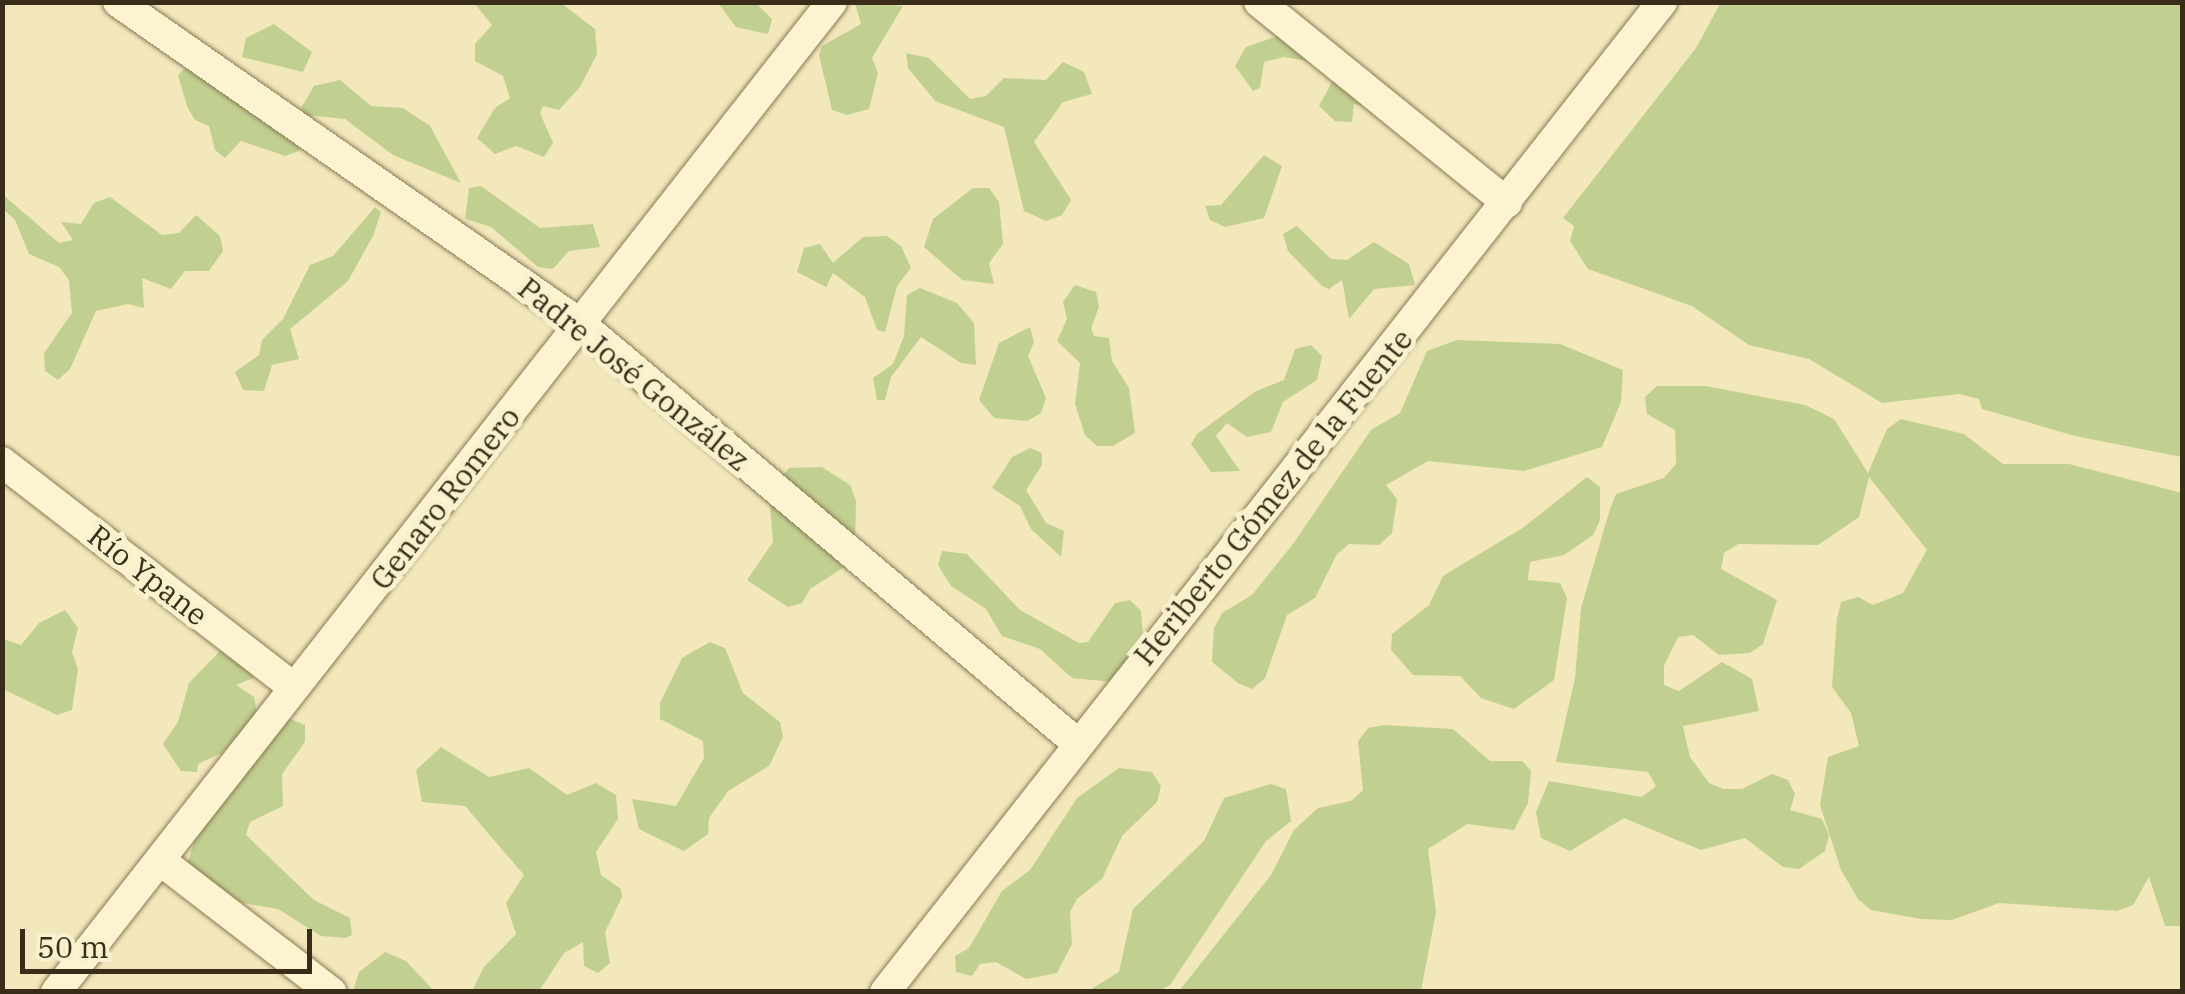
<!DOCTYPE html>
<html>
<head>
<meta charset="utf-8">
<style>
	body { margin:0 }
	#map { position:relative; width:2185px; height:994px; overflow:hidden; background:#f2e8bc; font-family:"IBM Plex Serif",serif }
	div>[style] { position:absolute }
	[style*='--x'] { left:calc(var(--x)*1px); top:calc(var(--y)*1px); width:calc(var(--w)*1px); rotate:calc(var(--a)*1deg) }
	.green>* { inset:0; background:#c1d090 }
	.roads { filter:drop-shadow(0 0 2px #8b7854) drop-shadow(0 0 2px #8b7854) }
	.minor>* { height:30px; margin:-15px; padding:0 15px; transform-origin:15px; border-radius:15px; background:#fcf4d0 }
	span { translate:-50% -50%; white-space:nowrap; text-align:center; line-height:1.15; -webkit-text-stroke:10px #f8f1cd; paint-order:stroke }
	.street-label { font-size:30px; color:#392d1a }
	.frame { position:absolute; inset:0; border:5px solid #392d1a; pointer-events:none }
	.scale { position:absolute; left:20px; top:929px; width:292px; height:45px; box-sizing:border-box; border:5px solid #392d1a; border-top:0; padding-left:12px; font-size:30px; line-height:35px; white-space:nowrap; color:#392d1a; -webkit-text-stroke:8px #f8f1cd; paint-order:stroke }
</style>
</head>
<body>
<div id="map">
	<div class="green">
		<div style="clip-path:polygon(1721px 2px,2182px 3px,2182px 457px,2075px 436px,1982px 409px,1979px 399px,1959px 394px,1882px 403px,1809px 359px,1749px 345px,1692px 306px,1588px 269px,1570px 241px,1574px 226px,1563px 218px,1696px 48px)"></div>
		<div style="clip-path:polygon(474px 3px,561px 3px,595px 29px,597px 54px,580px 87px,559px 110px,543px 106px,540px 113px,553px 143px,544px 157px,516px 146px,495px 154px,477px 138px,495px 108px,510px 98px,503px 76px,475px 61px,475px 44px,492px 25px)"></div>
		<div style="clip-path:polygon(718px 3px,756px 3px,772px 19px,768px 34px,736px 27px)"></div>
		<div style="clip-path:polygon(855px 3px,903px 6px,872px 58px,878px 73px,869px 109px,847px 115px,832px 110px,819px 55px,822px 46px,861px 24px)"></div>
		<div style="clip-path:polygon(274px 24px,312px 52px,303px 72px,242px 57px,246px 38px)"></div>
		<div style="clip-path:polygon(1278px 36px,1312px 62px,1284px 57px,1264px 62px,1260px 88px,1253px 91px,1235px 66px,1246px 47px)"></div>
		<div style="clip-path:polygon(906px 53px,929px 58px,970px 99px,986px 96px,1004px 78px,1046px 80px,1063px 62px,1084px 72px,1092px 94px,1063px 102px,1034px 142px,1071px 200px,1062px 215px,1046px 221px,1024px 211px,1004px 127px,935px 101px,908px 68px)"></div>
		<div style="clip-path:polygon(190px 64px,302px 143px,299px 151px,285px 156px,241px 141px,225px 158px,215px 150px,209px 126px,195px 120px,187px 106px,178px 75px)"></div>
		<div style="clip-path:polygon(1334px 78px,1365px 106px,1354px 104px,1352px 122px,1335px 121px,1319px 106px)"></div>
		<div style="clip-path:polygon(340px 80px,371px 106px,403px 108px,430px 126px,461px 183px,393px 155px,345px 119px,306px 115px,301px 108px,314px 86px)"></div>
		<div style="clip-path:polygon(1264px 155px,1282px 166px,1264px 218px,1225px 227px,1210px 220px,1205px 206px,1221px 205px)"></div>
		<div style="clip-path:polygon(481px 186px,540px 228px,593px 224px,600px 247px,569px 251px,553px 269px,538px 267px,491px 227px,465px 219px,469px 188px)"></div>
		<div style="clip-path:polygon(973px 188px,989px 188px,999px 202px,1003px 244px,989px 263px,994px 284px,962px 280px,924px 247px,933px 219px)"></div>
		<div style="clip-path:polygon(2px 194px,59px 243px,73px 240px,61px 222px,81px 224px,94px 203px,110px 197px,162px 235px,179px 233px,196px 215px,220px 236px,223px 251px,209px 271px,185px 271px,171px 289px,142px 278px,144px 308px,128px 304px,96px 311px,70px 369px,58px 380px,45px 371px,44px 353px,72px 313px,69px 280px,59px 267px,29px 254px,15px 220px,3px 209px)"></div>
		<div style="clip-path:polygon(375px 207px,381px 212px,373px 236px,348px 281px,290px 329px,299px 359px,272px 365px,264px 391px,243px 390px,235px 372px,259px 355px,262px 340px,283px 319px,310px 265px,333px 256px)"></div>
		<div style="clip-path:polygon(1297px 226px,1331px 259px,1347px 260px,1374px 242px,1409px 264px,1415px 285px,1374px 289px,1349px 319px,1342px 280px,1329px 289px,1322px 286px,1288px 251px,1283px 234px)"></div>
		<div style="clip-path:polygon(887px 236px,901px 246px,911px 268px,897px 286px,885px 332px,877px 330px,865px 297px,833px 273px,826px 287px,797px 272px,804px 248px,820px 244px,833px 263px,863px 237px)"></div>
		<div style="clip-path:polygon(1075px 285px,1096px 292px,1099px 307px,1091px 328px,1094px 336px,1109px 338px,1112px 361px,1129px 388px,1135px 433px,1113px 446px,1097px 446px,1085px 435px,1075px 404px,1080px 363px,1057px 341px,1067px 319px,1063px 302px)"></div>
		<div style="clip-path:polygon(920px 288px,957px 303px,974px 323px,976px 365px,961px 363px,921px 337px,891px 377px,885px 400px,877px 400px,873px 378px,893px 364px,904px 336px,907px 295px)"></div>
		<div style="clip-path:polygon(1030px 327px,1034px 342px,1028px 356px,1046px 398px,1041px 413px,1027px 421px,994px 418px,979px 400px,999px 343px)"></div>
		<div style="clip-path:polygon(1457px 340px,1560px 344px,1623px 370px,1621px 402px,1602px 447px,1524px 471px,1428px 461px,1386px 485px,1397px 499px,1392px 533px,1379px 545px,1349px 544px,1337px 554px,1315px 598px,1287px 615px,1265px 678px,1252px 689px,1238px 683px,1212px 662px,1214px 628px,1222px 613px,1252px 595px,1293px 544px,1371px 430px,1400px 413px,1427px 351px)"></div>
		<div style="clip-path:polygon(1311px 345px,1322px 356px,1317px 380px,1283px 402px,1271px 432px,1247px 437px,1227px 423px,1216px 436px,1240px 471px,1211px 472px,1191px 444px,1197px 434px,1256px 391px,1284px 380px,1295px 349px)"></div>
		<div style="clip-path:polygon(1657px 386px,1706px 386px,1805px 405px,1834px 419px,1868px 473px,1887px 429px,1901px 419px,1964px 434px,2003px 464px,2069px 464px,2182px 493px,2182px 926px,2165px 926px,2149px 877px,2133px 905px,2117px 911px,1999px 903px,1952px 920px,1921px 919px,1871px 910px,1858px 899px,1841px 870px,1820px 805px,1828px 757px,1859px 746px,1851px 713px,1832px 687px,1837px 618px,1841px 602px,1858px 597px,1873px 605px,1903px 593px,1927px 550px,1869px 477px,1859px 517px,1818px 545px,1738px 544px,1724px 553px,1721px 569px,1777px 600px,1763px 644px,1750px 653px,1719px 655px,1693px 635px,1678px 637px,1664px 666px,1664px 685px,1679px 691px,1722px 662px,1752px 679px,1759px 711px,1683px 726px,1690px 757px,1709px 783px,1724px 789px,1742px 789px,1772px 774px,1788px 780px,1795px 794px,1790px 810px,1822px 819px,1829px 835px,1825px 851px,1799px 869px,1783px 867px,1745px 838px,1701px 850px,1624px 818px,1570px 851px,1541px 838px,1536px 812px,1549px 781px,1642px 797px,1656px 786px,1648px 772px,1556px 762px,1575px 678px,1581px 608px,1610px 509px,1616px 494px,1664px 478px,1676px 464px,1675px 430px,1647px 414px,1645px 397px)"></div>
		<div style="clip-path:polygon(1030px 448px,1042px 453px,1042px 465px,1026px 490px,1046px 523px,1064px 531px,1061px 557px,1031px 529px,1020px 506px,992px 488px,1012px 457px)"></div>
		<div style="clip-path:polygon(822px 467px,850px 485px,856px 501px,855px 549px,849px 564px,810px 589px,802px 603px,788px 607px,747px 580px,773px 542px,769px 493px,789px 468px)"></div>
		<div style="clip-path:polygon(1587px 477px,1600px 487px,1600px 520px,1593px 535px,1564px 555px,1530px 562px,1528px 580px,1560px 583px,1567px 598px,1554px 680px,1514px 709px,1481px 698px,1460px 676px,1413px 675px,1391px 650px,1392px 634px,1429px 605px,1443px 576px,1524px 527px)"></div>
		<div style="clip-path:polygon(942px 551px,967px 554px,1020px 610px,1079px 643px,1088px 642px,1115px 603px,1130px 600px,1141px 611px,1144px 647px,1122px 683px,1072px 678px,1040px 649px,1002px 636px,986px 609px,951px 586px,938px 565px)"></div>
		<div style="clip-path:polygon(65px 610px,78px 628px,72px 652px,78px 669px,72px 710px,57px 715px,3px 689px,3px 639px,21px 645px,39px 623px)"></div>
		<div style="clip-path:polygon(710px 642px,725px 648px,743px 693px,780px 722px,783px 737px,769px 766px,728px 791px,709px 818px,708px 834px,684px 851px,639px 829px,632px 799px,676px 806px,704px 758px,703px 741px,660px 719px,660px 703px,682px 658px)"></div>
		<div style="clip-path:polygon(223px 648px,256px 668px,253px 678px,236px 685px,254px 697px,257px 713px,222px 753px,198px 764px,197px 772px,181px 771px,163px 744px,178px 722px,189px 683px)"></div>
		<div style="clip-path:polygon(283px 716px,305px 725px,305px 742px,282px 774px,283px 806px,250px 822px,246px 835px,314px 900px,350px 918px,352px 935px,345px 938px,321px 936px,278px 909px,213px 898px,185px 871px,195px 839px)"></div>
		<div style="clip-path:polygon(1384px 725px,1453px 729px,1490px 761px,1522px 761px,1531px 771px,1528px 803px,1514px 830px,1467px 824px,1428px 849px,1436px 912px,1421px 991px,1179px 991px,1271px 875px,1294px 830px,1318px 808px,1351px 801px,1363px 790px,1358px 741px,1368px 728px)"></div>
		<div style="clip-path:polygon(441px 747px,489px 777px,529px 768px,567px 795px,596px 783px,616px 795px,618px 819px,596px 852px,601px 875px,621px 889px,622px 897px,605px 932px,610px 963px,598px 973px,584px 966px,583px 942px,564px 953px,539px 991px,472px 991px,484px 967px,516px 934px,506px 903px,524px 875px,465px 806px,422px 802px,416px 770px)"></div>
		<div style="clip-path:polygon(1119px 768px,1152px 772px,1161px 786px,1157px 802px,1122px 836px,1102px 879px,1077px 899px,1070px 912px,1072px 944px,1057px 973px,1026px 979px,996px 962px,980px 964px,972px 976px,956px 972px,955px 956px,969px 948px,1002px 891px,1030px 870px,1077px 798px)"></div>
		<div style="clip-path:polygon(1271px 784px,1286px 789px,1291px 821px,1266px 841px,1170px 985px,1159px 991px,1088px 991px,1119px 972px,1133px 909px,1204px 841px,1224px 798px)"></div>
		<div style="clip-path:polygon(385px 952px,406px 961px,434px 991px,353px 991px,359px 972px)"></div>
	</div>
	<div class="roads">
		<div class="minor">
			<div style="--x:118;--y:2;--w:565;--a:34.84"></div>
			<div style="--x:582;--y:325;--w:648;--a:40.18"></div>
			<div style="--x:1259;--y:2;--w:319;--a:39"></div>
			<div style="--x:2;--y:462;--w:369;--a:37.7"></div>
			<div style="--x:161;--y:861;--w:215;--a:37.6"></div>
			<div style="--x:56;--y:992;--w:1258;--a:-51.91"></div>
			<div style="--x:885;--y:992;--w:1259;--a:-51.87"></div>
		</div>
	</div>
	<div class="street-label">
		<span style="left:634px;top:374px;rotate:39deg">Padre José González</span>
		<span style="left:1273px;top:497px;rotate:-51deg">Heriberto Gómez de la Fuente</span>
		<span style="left:445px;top:498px;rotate:-52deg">Genaro Romero</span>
		<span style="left:148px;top:575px;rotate:38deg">Río Ypane</span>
	</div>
	<div class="frame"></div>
	<div class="scale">50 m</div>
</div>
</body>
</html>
